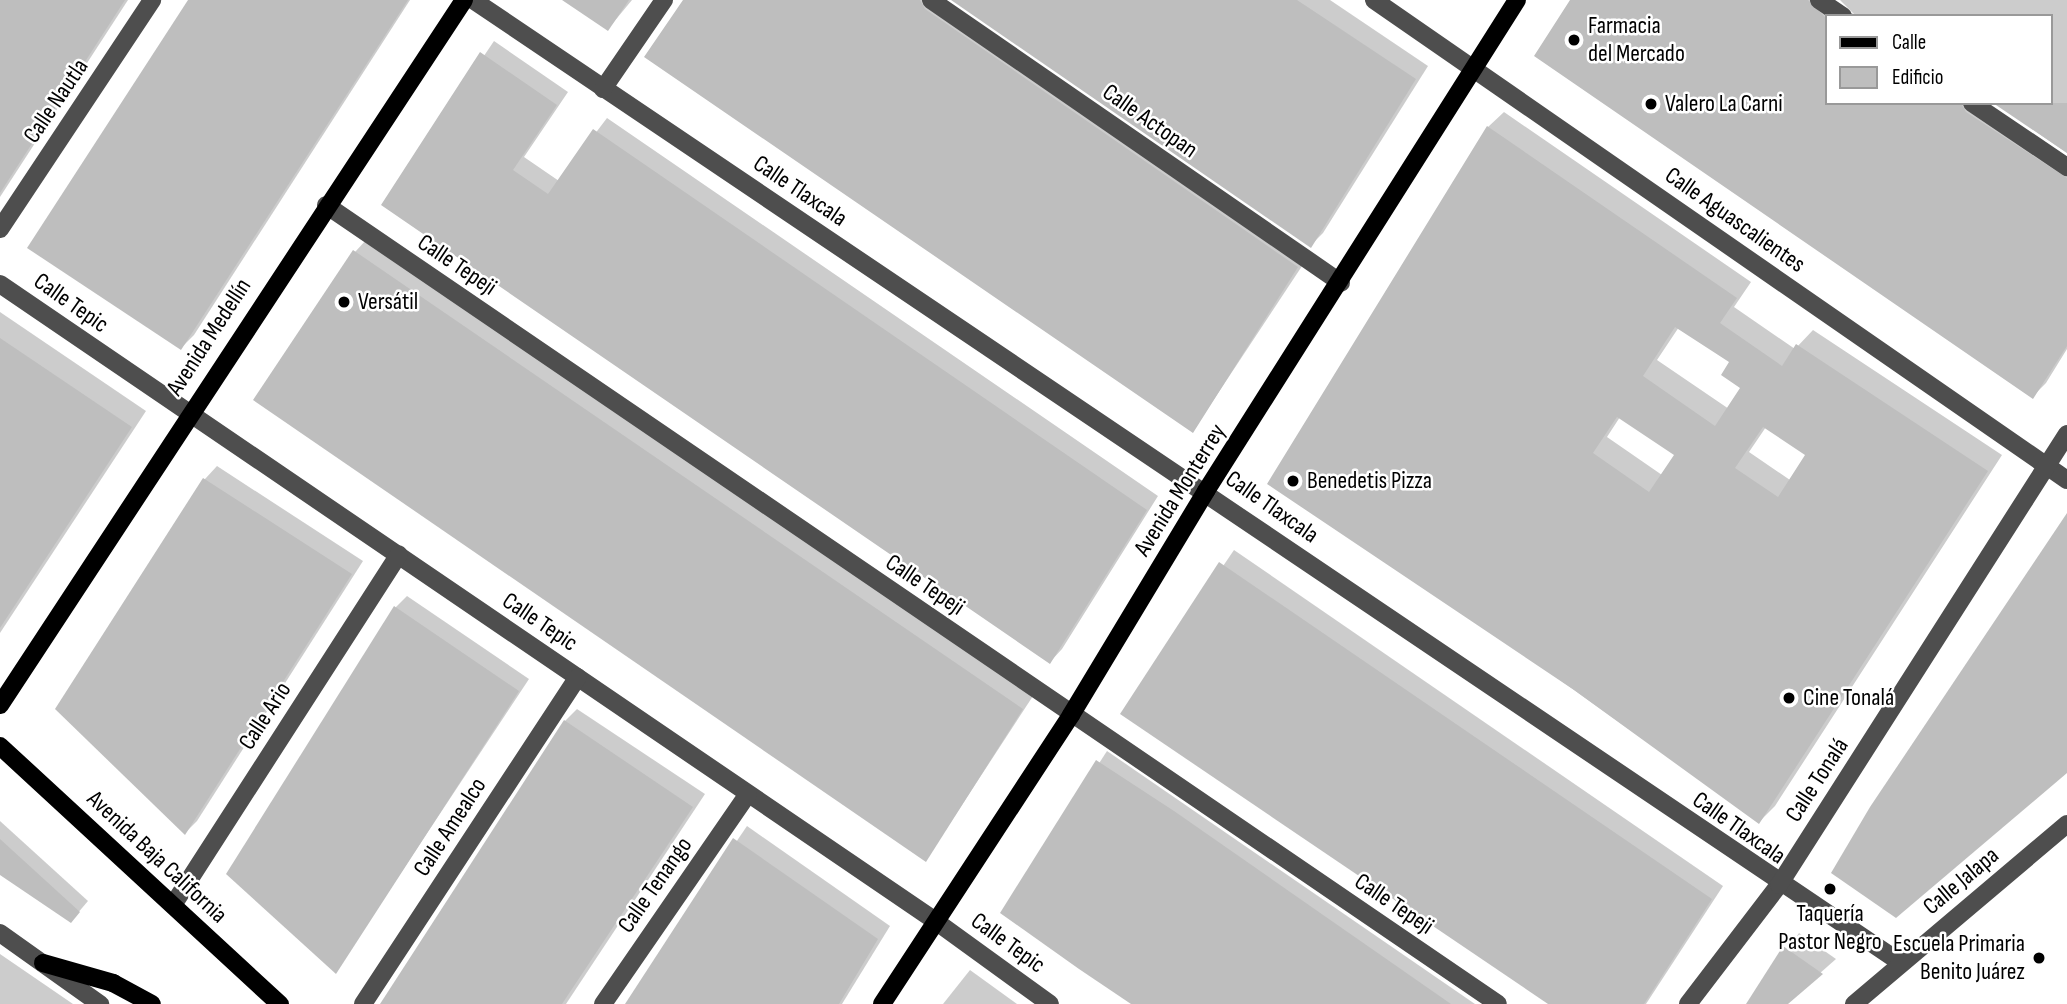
<!DOCTYPE html>
<html>
<head>
<meta charset="utf-8">
<style>
	body { margin:0 }
	#map { position:relative; width:2067px; height:1004px; overflow:hidden; background:#fff; font-family:"Sofia Sans Condensed",sans-serif }
	div>[style] { position:absolute }
	[style*='--x'] { left:calc(var(--x)*1px); top:calc(var(--y)*1px); width:calc(var(--w)*1px); rotate:calc(var(--a)*1deg) }
	.shadow>* { inset:0; background:#0003 }
	.building>* { inset:0; background:#bebebe }
	.minor>* { height:18px; margin:-9px; padding:0 9px; transform-origin:9px; border-radius:9px; background:#4e4e4e }
	.major>* { height:18px; margin:-9px; padding:0 9px; transform-origin:9px; border-radius:9px; background:#000 }
	.dots>* { width:19px; height:19px; translate:-50% -50%; box-sizing:border-box; border:4px solid #fff; border-radius:50% }
	span { translate:-50% -50%; white-space:nowrap; text-align:center; line-height:1.15; -webkit-text-stroke:5px #fff; paint-order:stroke }
	.poi-label { font-size:24px; color:#000 }
	.left { translate:0 -50%; text-align:left }
	.right { translate:-100% -50%; text-align:right }
	.street-label { font-size:24px; color:#000 }
	.legend { position:absolute; left:1825px; top:14px; width:228px; height:91px; box-sizing:border-box; background:#fff; border:2px solid #999; margin:0; padding:9px 12px; list-style:none; font-size:21px; color:#000 }
	.legend li { display:flex; align-items:center; gap:14px; height:35px }
	.legend b { width:35px; border:2px solid #999 }
</style>
</head>
<body>
<div id="map">
	<div class="shadow">
		<div style="clip-path:polygon(0 0,128px 0,0 197px)"></div>
		<div style="clip-path:polygon(190px 0,410px 0,194px 335px,181px 348px)"></div>
		<div style="clip-path:polygon(566px 0,632px 0,608px 29px)"></div>
		<div style="clip-path:polygon(685px 0,941px 0,1310px 254px,1193px 431px)"></div>
		<div style="clip-path:polygon(954px 0,1330px 0,1428px 66px,1323px 233px,1310px 246px)"></div>
		<div style="clip-path:polygon(1571px 0,1831px 0,1855px 15px,1840px 0,2067px 0,2067px 153px,1995px 103px,2051px 103px,2051px 16px,1827px 16px,1827px 103px,1984px 103px,2067px 159px,2067px 349px,2046px 383px,2033px 396px)"></div>
		<div style="clip-path:polygon(494px 41px,568px 92px,524px 157px,559px 181px,607px 118px,1158px 496px,1062px 649px,1050px 662px,384px 204px)"></div>
		<div style="clip-path:polygon(evenodd,1504px 112px,1751px 282px,1734px 307px,1795px 349px,1813px 330px,2002px 455px,1775px 806px,1759px 822px,1518px 650px,1488px 127px,1504px 112px,1679px 327px,1731px 362px,1743px 388px,1729px 409px,1657px 360px,1679px 327px,1504px 112px,1620px 417px,1676px 455px,1662px 475px,1607px 437px,1620px 417px,1504px 112px,1766px 427px,1807px 455px,1790px 480px,1749px 452px,1766px 427px)"></div>
		<div style="clip-path:polygon(367px 239px,1033px 696px,926px 860px,355px 252px)"></div>
		<div style="clip-path:polygon(0 312px,146px 411px,0 633px)"></div>
		<div style="clip-path:polygon(217px 466px,363px 561px,197px 821px,185px 833px,57px 709px,205px 479px)"></div>
		<div style="clip-path:polygon(1234px 550px,1723px 886px,1646px 1004px,1552px 1004px,1122px 714px)"></div>
		<div style="clip-path:polygon(407px 596px,529px 679px,336px 971px,396px 607px)"></div>
		<div style="clip-path:polygon(577px 709px,705px 794px,566px 1004px,382px 1004px,565px 721px)"></div>
		<div style="clip-path:polygon(1107px 751px,1475px 1004px,1134px 1004px,1002px 913px)"></div>
		<div style="clip-path:polygon(0 821px,88px 901px,71px 921px,0 872px)"></div>
		<div style="clip-path:polygon(747px 826px,890px 926px,842px 1004px,626px 1004px)"></div>
		<div style="clip-path:polygon(1799px 933px,1836px 959px,1785px 1004px,1748px 1004px)"></div>
		<div style="clip-path:polygon(0 954px,73px 1004px,0 1004px)"></div>
		<div style="clip-path:polygon(970px 970px,1017px 1004px,943px 1004px)"></div>
	</div>
	<div class="building">
		<div style="clip-path:polygon(0 0,125px 0,0 193px)"></div>
		<div style="clip-path:polygon(188px 0,408px 0,181px 350px,27px 248px)"></div>
		<div style="clip-path:polygon(562px 0,629px 0,608px 31px)"></div>
		<div style="clip-path:polygon(683px 0,920px 0,925px 9px,1298px 267px,1193px 433px,644px 57px)"></div>
		<div style="clip-path:polygon(951px 0,1297px 0,1416px 79px,1311px 248px)"></div>
		<div style="clip-path:polygon(1570px 0,1808px 0,1827px 19px,1827px 103px,1961px 103px,1966px 112px,2067px 178px,2067px 346px,2033px 399px,1534px 56px)"></div>
		<div style="clip-path:polygon(480px 52px,557px 105px,513px 170px,548px 194px,593px 129px,1147px 510px,1050px 664px,381px 205px)"></div>
		<div style="clip-path:polygon(1993px 103px,2067px 103px,2067px 153px)"></div>
		<div style="clip-path:polygon(evenodd,1487px 126px,1737px 298px,1720px 323px,1782px 366px,1796px 344px,1988px 471px,1759px 824px,1574px 690px,1267px 484px,1487px 126px,1675px 327px,1729px 362px,1721px 375px,1740px 388px,1715px 426px,1643px 376px,1675px 327px,1487px 126px,1617px 417px,1674px 455px,1649px 492px,1593px 453px,1617px 417px,1487px 126px,1763px 427px,1805px 455px,1778px 497px,1735px 468px,1763px 427px)"></div>
		<div style="clip-path:polygon(353px 250px,1023px 709px,926px 862px,253px 400px)"></div>
		<div style="clip-path:polygon(0 338px,132px 427px,0 628px)"></div>
		<div style="clip-path:polygon(203px 478px,352px 574px,185px 835px,55px 709px)"></div>
		<div style="clip-path:polygon(2067px 513px,2067px 773px,1896px 918px,1831px 873px,1870px 807px)"></div>
		<div style="clip-path:polygon(1219px 562px,1712px 899px,1644px 1004px,1548px 1004px,1120px 714px)"></div>
		<div style="clip-path:polygon(394px 606px,519px 691px,336px 974px,226px 874px)"></div>
		<div style="clip-path:polygon(564px 720px,693px 807px,562px 1004px,380px 1004px)"></div>
		<div style="clip-path:polygon(1096px 760px,1174px 811px,1451px 1004px,1131px 1004px,1079px 969px,1000px 913px)"></div>
		<div style="clip-path:polygon(733px 838px,878px 939px,839px 1004px,625px 1004px)"></div>
		<div style="clip-path:polygon(0 839px,80px 912px,71px 923px,0 875px)"></div>
		<div style="clip-path:polygon(1783px 946px,1823px 974px,1788px 1004px,1746px 1004px)"></div>
	</div>
	<div class="minor">
		<div style="--x:473;--y:0;--w:1722;--a:33.99"></div>
		<div style="--x:931;--y:0;--w:498;--a:34.6"></div>
		<div style="--x:1374;--y:0;--w:843;--a:34.71"></div>
		<div style="--x:1819;--y:0;--w:29;--a:34"></div>
		<div style="--x:603;--y:89;--w:108;--a:-55.6"></div>
		<div style="--x:1972;--y:103;--w:115;--a:34"></div>
		<div style="--x:326;--y:205;--w:1418;--a:34.28"></div>
		<div style="--x:0;--y:229;--w:275;--a:-56.4"></div>
		<div style="--x:0;--y:284;--w:1130;--a:34.25"></div>
		<div style="--x:934;--y:920;--w:143;--a:35.9"></div>
		<div style="--x:173;--y:905;--w:417;--a:-57.2"></div>
		<div style="--x:0;--y:933;--w:123;--a:35.4"></div>
		<div style="--x:363;--y:1004;--w:391;--a:-56.7"></div>
		<div style="--x:603;--y:1004;--w:255;--a:-55.4"></div>
		<div style="--x:1688;--y:1004;--w:150;--a:-52.6"></div>
		<div style="--x:1779;--y:885;--w:535;--a:-57.44"></div>
		<div style="--x:1854;--y:1004;--w:279;--a:-40.2"></div>
	</div>
	<div class="major">
		<div style="--x:0;--y:705;--w:844;--a:-56.65"></div>
		<div style="--x:0;--y:746;--w:381;--a:42.7"></div>
		<div style="--x:43;--y:963;--w:73;--a:15.9"></div>
		<div style="--x:113;--y:983;--w:44;--a:28.3"></div>
		<div style="--x:882;--y:1004;--w:345;--a:-56.8"></div>
		<div style="--x:1071;--y:715;--w:262;--a:-58.9"></div>
		<div style="--x:1206;--y:491;--w:581;--a:-57.65"></div>
	</div>
	<div class="dots">
		<div style="left:1574px;top:40px;background:#000"></div>
		<div style="left:1651px;top:104px;background:#000"></div>
		<div style="left:344px;top:302px;background:#000"></div>
		<div style="left:1293px;top:481px;background:#000"></div>
		<div style="left:1789px;top:698px;background:#000"></div>
		<div style="left:1830px;top:889px;background:#000"></div>
		<div style="left:2039px;top:958px;background:#000"></div>
	</div>
	<div class="poi-label">
		<span class="left" style="left:1588px;top:40px">Farmacia<br>del Mercado</span>
		<span class="left" style="left:1665px;top:104px">Valero La Carni</span>
		<span class="left" style="left:358px;top:302px">Versátil</span>
		<span class="left" style="left:1307px;top:481px">Benedetis Pizza</span>
		<span class="left" style="left:1803px;top:698px">Cine Tonalá</span>
		<span style="left:1830px;top:928px">Taquería<br>Pastor Negro</span>
		<span class="right" style="left:2025px;top:958px">Escuela Primaria<br>Benito Juárez</span>
	</div>
	<div class="street-label">
		<span style="left:56px;top:101px;rotate:-56deg">Calle Nautla</span>
		<span style="left:1150px;top:121px;rotate:35deg">Calle Actopan</span>
		<span style="left:800px;top:191px;rotate:34deg">Calle Tlaxcala</span>
		<span style="left:1735px;top:220px;rotate:35deg">Calle Aguascalientes</span>
		<span style="left:457px;top:265px;rotate:34deg">Calle Tepeji</span>
		<span style="left:71px;top:303px;rotate:35deg">Calle Tepic</span>
		<span style="left:209px;top:337px;rotate:-57deg">Avenida Medellín</span>
		<span style="left:1180px;top:490px;rotate:-58deg">Avenida Monterrey</span>
		<span style="left:1272px;top:507px;rotate:35deg">Calle Tlaxcala</span>
		<span style="left:925px;top:585px;rotate:34deg">Calle Tepeji</span>
		<span style="left:540px;top:622px;rotate:34deg">Calle Tepic</span>
		<span style="left:265px;top:716px;rotate:-57deg">Calle Ario</span>
		<span style="left:1817px;top:780px;rotate:-57deg">Calle Tonalá</span>
		<span style="left:450px;top:827px;rotate:-57deg">Calle Amealco</span>
		<span style="left:1739px;top:828px;rotate:35deg">Calle Tlaxcala</span>
		<span style="left:157px;top:857px;rotate:43deg">Avenida Baja California</span>
		<span style="left:1961px;top:881px;rotate:-40deg">Calle Jalapa</span>
		<span style="left:655px;top:885px;rotate:-55deg">Calle Tenango</span>
		<span style="left:1394px;top:904px;rotate:34deg">Calle Tepeji</span>
		<span style="left:1008px;top:943px;rotate:36deg">Calle Tepic</span>
	</div>
	<ul class="legend">
	<li><b style="height:9px;background:#000"></b>Calle</li>
	<li><b style="height:19px;background:#bebebe"></b>Edificio</li>
	</ul>
</div>
</body>
</html>
